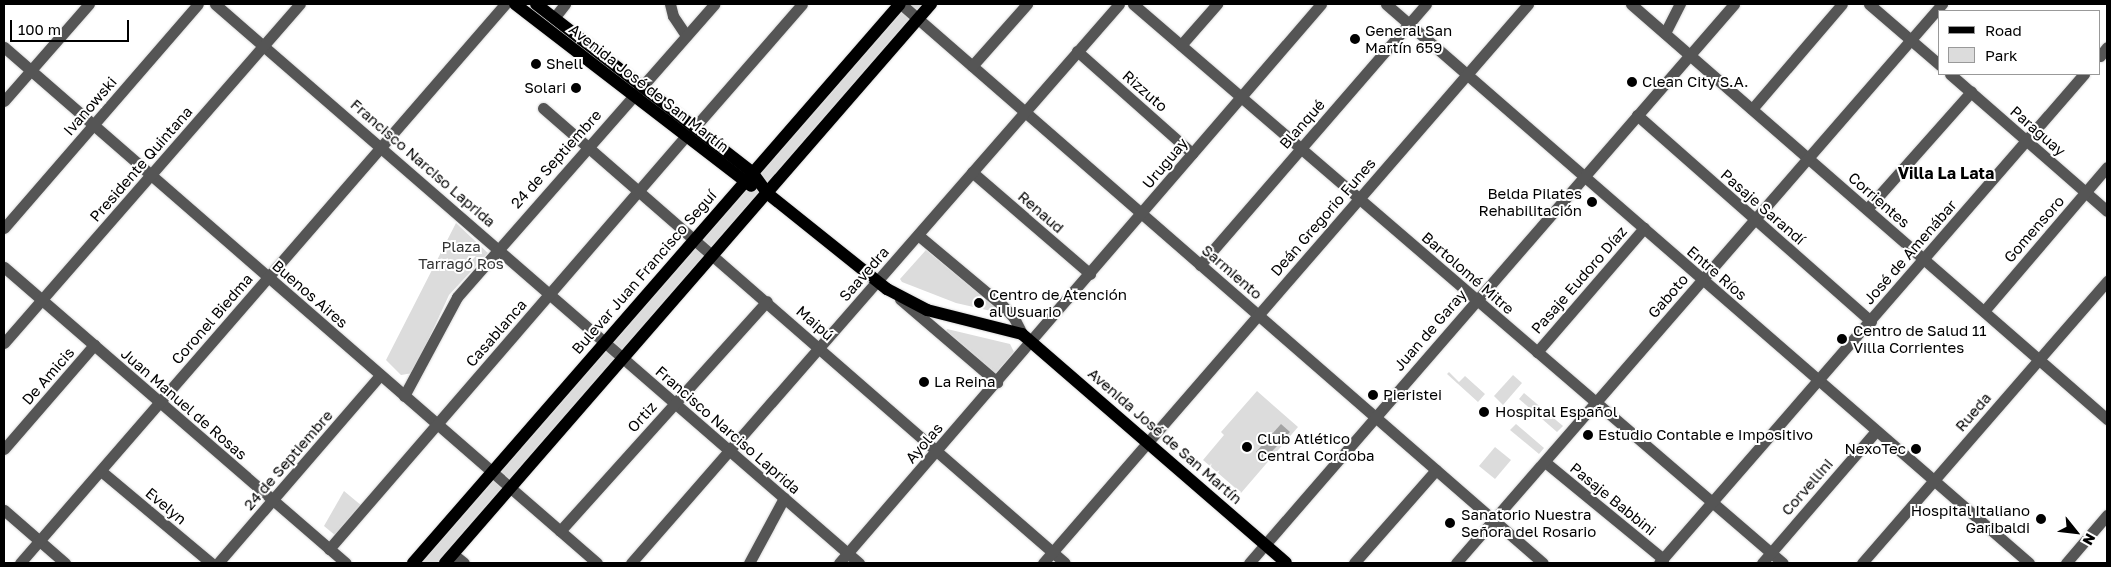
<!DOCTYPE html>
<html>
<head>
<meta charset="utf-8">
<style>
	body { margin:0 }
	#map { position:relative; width:2111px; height:567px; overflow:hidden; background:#fff; font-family:"Golos Text",sans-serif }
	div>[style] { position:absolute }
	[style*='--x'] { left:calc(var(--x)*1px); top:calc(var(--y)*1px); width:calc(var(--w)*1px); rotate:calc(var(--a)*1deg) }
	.green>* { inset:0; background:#dcdcdc }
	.water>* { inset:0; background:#a3a3a3 }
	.roads { filter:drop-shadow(0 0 1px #dbdbdb) drop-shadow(0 0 1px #dbdbdb) }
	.minor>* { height:11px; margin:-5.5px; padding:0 5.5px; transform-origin:5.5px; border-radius:5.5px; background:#555 }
	.major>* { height:12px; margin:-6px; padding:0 6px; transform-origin:6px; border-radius:6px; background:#000 }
	.dots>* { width:14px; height:14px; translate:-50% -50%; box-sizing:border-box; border:2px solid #fff; border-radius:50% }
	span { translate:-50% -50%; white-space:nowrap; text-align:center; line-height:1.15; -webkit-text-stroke:4px #fff; paint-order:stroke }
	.poi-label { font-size:15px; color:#000 }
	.left { translate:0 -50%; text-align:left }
	.right { translate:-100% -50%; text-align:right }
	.street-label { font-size:15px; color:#000 }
	.park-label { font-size:15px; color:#333 }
	.neighbourhood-label { font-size:16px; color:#000; font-weight:700 }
	.frame { position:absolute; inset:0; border:5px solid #000; pointer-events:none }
	.legend { position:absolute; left:1938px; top:10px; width:162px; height:65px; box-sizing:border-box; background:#fff; border:1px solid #999; margin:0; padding:6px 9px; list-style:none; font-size:15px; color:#000 }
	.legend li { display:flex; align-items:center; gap:10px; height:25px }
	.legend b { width:25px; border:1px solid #999 }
	.north { position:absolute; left:2051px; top:507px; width:50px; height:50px; -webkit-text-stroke:4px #fff; paint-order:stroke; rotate:119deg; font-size:14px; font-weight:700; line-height:20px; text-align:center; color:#000 }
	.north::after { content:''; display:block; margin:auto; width:18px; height:22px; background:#000; clip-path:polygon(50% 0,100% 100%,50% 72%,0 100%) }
	.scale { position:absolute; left:10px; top:20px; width:119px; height:22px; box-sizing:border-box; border:2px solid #000; border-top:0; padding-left:6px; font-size:15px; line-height:18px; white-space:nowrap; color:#000; -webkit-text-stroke:4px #fff; paint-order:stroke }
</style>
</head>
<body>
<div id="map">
	<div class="green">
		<div style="clip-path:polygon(900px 4px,931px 4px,445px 563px,413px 563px)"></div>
		<div style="clip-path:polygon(456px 223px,488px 253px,449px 295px,413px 373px,401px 375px,386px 360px)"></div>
		<div style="clip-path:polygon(926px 250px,1001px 311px,1000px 313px,956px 303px,902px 282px,900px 279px)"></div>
		<div style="clip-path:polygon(947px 329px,1010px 344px,1014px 352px,995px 374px,946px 332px)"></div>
		<div style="clip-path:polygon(1449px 372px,1459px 382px,1465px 376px,1485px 394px,1478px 402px,1447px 374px)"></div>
		<div style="clip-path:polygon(1513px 375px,1522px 383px,1503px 405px,1494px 396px)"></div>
		<div style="clip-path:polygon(1257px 391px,1298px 427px,1241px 493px,1203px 460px,1224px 435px,1221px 432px)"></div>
		<div style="clip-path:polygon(1524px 393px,1563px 426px,1557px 432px,1519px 399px)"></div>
		<div style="clip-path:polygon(1516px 424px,1544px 448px,1539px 454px,1510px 430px)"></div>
		<div style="clip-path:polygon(1495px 447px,1511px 460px,1495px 479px,1479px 466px)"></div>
		<div style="clip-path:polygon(344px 491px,362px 506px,336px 536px,324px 526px)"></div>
	</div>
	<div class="water">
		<div style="clip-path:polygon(1281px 424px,1290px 432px,1264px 460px,1256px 452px)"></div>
	</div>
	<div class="roads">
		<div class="minor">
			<div style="--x:215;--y:4;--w:853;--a:40.96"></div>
			<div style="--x:670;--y:4;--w:12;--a:76"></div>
			<div style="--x:673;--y:16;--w:23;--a:56"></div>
			<div style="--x:901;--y:4;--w:851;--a:41.05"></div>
			<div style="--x:1133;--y:4;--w:857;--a:40.7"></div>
			<div style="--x:1386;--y:4;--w:852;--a:41"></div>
			<div style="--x:1631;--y:4;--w:632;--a:41.08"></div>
			<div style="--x:1869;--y:4;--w:94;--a:40.7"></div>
			<div style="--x:554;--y:18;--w:18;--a:-52"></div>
			<div style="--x:1665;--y:33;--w:33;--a:-63"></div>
			<div style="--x:1181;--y:45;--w:55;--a:-48.7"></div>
			<div style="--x:4;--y:47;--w:786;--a:41.03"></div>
			<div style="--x:1077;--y:51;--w:154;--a:41.6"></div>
			<div style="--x:2100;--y:56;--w:11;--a:-52"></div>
			<div style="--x:972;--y:66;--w:83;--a:-48.4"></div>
			<div style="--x:1950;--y:74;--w:208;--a:41.1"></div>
			<div style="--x:4;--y:101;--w:129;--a:-48.8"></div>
			<div style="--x:543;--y:108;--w:692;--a:41.08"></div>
			<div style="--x:1752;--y:109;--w:138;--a:-49.4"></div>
			<div style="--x:1637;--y:115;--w:312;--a:41.4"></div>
			<div style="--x:694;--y:128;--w:164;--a:-48.9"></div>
			<div style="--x:972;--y:172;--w:156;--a:40.8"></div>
			<div style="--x:1867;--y:209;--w:157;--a:-48.4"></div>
			<div style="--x:4;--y:228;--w:296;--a:-49.1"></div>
			<div style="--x:918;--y:235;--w:111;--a:39.9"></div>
			<div style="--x:1003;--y:306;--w:16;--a:47"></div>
			<div style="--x:1014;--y:318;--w:18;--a:63"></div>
			<div style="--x:1200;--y:265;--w:345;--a:-49.1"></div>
			<div style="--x:4;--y:267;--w:452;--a:40.9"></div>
			<div style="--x:900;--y:299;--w:128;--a:40.6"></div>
			<div style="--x:1984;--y:311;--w:189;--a:-49.5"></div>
			<div style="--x:4;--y:343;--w:450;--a:-48.9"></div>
			<div style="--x:1537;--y:352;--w:164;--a:-49.2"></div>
			<div style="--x:404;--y:396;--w:112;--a:-61.8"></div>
			<div style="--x:457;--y:297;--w:390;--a:-48.7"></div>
			<div style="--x:4;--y:449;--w:138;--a:-49.1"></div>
			<div style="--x:1545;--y:462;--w:153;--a:39.4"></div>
			<div style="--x:101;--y:471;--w:143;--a:39.9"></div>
			<div style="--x:4;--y:510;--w:81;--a:41"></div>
			<div style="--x:560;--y:531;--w:309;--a:-48"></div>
			<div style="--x:329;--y:549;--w:544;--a:-49.17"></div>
			<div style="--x:453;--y:554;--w:14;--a:39"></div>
			<div style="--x:20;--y:563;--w:740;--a:-49.05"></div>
			<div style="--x:218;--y:563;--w:248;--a:-49.2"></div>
			<div style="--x:631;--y:563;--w:742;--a:-48.88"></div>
			<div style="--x:749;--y:563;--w:74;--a:-61.7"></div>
			<div style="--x:839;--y:563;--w:738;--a:-49.23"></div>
			<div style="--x:1043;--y:563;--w:740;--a:-49.05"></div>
			<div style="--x:1249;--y:563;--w:740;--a:-49.05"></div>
			<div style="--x:1354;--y:563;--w:124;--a:-48.6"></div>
			<div style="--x:1456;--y:563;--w:741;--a:-49"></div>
			<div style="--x:1659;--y:563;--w:648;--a:-49.01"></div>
			<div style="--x:1762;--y:563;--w:174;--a:-49.2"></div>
			<div style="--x:1862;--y:563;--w:374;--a:-49"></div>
			<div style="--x:2066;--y:563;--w:63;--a:-49.5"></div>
		</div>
		<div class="major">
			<div style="--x:515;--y:4;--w:298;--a:37.6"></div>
			<div style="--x:536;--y:4;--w:274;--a:37.9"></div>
			<div style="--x:752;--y:172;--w:26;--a:54"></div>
			<div style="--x:767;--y:193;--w:154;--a:38.7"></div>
			<div style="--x:887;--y:289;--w:45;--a:27.7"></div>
			<div style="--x:927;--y:310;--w:98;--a:14.2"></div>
			<div style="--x:1022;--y:334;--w:349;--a:40.9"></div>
			<div style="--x:413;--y:563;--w:741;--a:-48.94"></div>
			<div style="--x:445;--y:563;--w:741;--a:-49"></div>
		</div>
	</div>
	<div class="dots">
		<div style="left:1355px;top:39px;background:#000"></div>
		<div style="left:536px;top:64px;background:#000"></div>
		<div style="left:1632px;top:82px;background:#000"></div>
		<div style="left:576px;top:88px;background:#000"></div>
		<div style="left:1592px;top:202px;background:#000"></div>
		<div style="left:979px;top:303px;background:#000"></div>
		<div style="left:1842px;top:339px;background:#000"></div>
		<div style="left:924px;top:382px;background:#000"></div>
		<div style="left:1373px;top:395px;background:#000"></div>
		<div style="left:1484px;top:412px;background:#000"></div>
		<div style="left:1588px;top:435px;background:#000"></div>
		<div style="left:1247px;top:447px;background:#000"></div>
		<div style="left:1916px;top:449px;background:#000"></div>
		<div style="left:2041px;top:519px;background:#000"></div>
		<div style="left:1450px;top:523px;background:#000"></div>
	</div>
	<div class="poi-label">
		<span class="left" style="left:1365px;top:39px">General San<br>Martín 659</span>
		<span class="left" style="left:546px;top:64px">Shell</span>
		<span class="left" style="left:1642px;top:82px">Clean City S.A.</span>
		<span class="right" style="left:566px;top:88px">Solari</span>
		<span class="right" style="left:1582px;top:202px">Belda Pilates<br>Rehabilitación</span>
		<span class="left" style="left:989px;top:303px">Centro de Atención<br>al Usuario</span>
		<span class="left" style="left:1853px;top:339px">Centro de Salud 11<br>Villa Corrientes</span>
		<span class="left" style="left:934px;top:382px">La Reina</span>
		<span class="left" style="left:1383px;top:395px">Pieristei</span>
		<span class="left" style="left:1495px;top:412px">Hospital Español</span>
		<span class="left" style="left:1598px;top:435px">Estudio Contable e Impositivo</span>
		<span class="left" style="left:1257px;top:447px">Club Atlético<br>Central Cordoba</span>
		<span class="right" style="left:1906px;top:449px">NexoTec</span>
		<span class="right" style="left:2030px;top:519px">Hospital Italiano<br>Garibaldi</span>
		<span class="left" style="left:1461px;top:523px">Sanatorio Nuestra<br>Señora del Rosario</span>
	</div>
	<div class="street-label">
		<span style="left:649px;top:88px;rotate:38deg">Avenida José de San Martín</span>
		<span style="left:1145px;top:91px;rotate:41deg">Rizzuto</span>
		<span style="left:90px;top:106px;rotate:-49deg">Ivanowski</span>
		<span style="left:1302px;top:124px;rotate:-49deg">Blanqué</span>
		<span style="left:2038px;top:131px;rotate:41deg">Paraguay</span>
		<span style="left:556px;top:159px;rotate:-48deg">24 de Septiembre</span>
		<span style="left:423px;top:163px;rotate:41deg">Francisco Narciso Laprida</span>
		<span style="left:1165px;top:163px;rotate:-50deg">Uruguay</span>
		<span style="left:141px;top:164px;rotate:-49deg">Presidente Quintana</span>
		<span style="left:1879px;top:200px;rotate:41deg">Corrientes</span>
		<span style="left:1763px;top:207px;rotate:41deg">Pasaje Sarandí</span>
		<span style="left:1041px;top:212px;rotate:41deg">Renaud</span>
		<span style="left:1323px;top:217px;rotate:-49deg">Deán Gregorio Funes</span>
		<span style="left:2034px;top:229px;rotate:-49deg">Gomensoro</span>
		<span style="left:1910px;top:252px;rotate:-49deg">José de Amenábar</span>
		<span style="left:644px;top:272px;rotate:-49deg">Bulevar Juan Francisco Seguí</span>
		<span style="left:1232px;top:272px;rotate:41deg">Sarmiento</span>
		<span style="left:1468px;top:273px;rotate:41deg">Bartolomé Mitre</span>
		<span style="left:1717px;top:273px;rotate:41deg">Entre Ríos</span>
		<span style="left:864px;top:274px;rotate:-49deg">Saavedra</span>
		<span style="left:1579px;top:280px;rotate:-49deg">Pasaje Eudoro Díaz</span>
		<span style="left:310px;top:294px;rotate:41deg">Buenos Aires</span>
		<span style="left:1668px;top:296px;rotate:-49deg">Gaboto</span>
		<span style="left:212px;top:319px;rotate:-49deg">Coronel Biedma</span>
		<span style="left:815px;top:323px;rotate:41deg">Maipú</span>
		<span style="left:1430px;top:330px;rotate:-49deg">Juan de Garay</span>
		<span style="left:496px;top:333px;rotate:-49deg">Casablanca</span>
		<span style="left:48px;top:376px;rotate:-49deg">De Amicis</span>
		<span style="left:184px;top:404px;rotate:41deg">Juan Manuel de Rosas</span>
		<span style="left:1973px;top:412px;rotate:-49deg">Rueda</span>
		<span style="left:642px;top:417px;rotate:-48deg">Ortiz</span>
		<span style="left:728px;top:430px;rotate:41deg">Francisco Narciso Laprida</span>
		<span style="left:1165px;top:436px;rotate:41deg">Avenida José de San Martín</span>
		<span style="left:924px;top:443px;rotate:-49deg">Ayolas</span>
		<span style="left:288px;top:460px;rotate:-49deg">24 de Septiembre</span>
		<span style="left:1807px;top:487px;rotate:-49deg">Corvellini</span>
		<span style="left:1613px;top:499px;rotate:39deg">Pasaje Babbini</span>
		<span style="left:166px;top:506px;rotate:40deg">Evelyn</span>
	</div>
	<div class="park-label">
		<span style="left:461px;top:255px">Plaza<br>Tarragó Ros</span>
	</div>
	<div class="neighbourhood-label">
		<span style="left:1946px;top:173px">Villa La Lata</span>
	</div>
	<div class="frame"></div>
	<ul class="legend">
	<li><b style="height:6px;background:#000"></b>Road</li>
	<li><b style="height:14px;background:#dcdcdc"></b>Park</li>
	</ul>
	<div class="north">N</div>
	<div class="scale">100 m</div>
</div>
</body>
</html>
